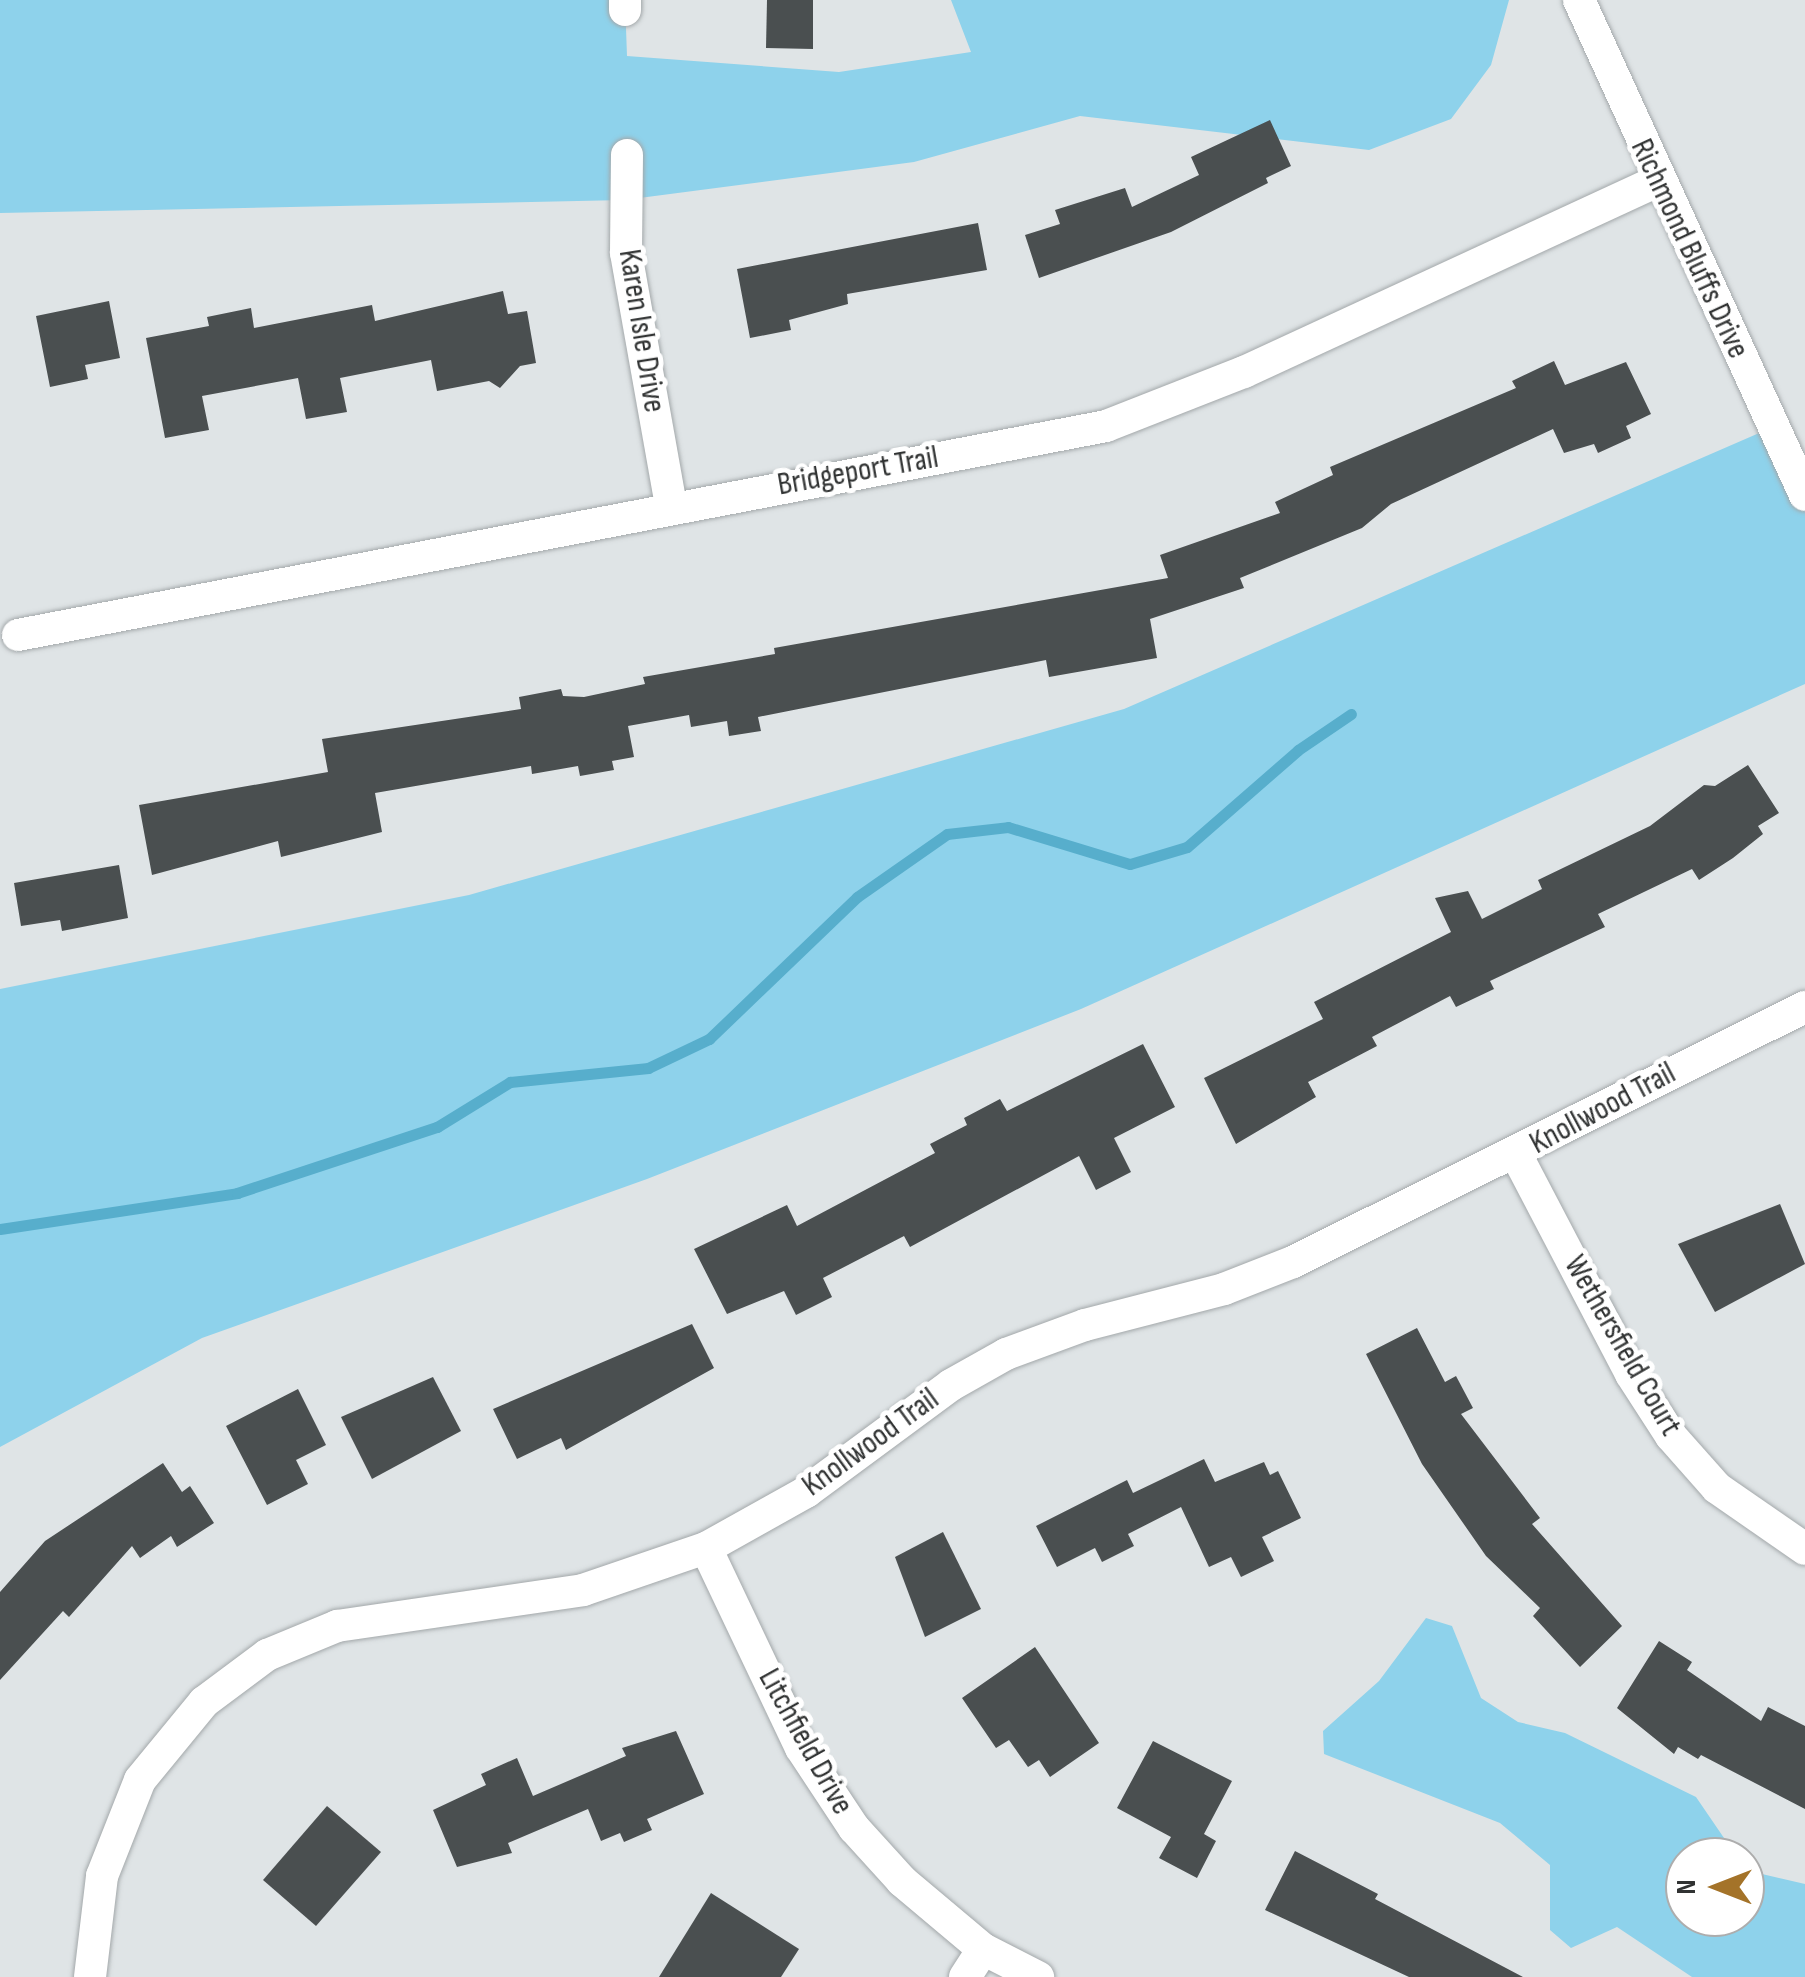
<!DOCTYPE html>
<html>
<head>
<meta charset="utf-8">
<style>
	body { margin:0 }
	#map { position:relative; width:1805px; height:1977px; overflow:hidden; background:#dfe4e6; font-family:"Sofia Sans Condensed",sans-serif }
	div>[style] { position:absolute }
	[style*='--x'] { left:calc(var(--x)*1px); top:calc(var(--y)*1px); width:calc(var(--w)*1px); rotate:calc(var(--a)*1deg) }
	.green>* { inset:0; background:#8ed2eb }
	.stream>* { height:11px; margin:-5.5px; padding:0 5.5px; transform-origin:5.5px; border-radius:5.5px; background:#57aecc }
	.building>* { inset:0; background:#4a4f50 }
	.roads { filter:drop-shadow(0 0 2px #a3a8aa) drop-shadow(0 0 2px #a3a8aa) }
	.street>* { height:32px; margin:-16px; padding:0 16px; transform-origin:16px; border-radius:16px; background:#fff }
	span { translate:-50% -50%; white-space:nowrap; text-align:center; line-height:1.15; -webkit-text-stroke:10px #fff; paint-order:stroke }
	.street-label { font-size:32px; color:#313333 }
	.north { position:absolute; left:1665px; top:1837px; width:100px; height:100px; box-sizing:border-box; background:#fff; border:2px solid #adadad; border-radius:50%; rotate:270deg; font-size:28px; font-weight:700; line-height:40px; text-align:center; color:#313333 }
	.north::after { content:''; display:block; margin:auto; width:35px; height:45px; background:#a47329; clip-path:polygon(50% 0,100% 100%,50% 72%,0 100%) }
</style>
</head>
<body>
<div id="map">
	<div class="green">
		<div style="clip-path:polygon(0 0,625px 0,627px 56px,839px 72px,971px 52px,951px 0,1509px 0,1491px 65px,1451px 119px,1369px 150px,1080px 116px,914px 162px,624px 200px,0 213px)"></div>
		<div style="clip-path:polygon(1773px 427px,1805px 495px,1805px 684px,1081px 1009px,647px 1179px,202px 1338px,0 1447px,0 989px,469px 895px,1124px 709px)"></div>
		<div style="clip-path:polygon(1426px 1618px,1452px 1626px,1481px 1698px,1518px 1722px,1565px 1733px,1696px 1797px,1737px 1857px,1685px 1857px,1685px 1917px,1745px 1917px,1745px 1870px,1805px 1884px,1805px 1977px,1692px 1977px,1617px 1927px,1571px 1948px,1550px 1930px,1550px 1865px,1500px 1823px,1324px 1754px,1323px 1731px,1379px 1681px)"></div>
	</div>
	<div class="stream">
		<div style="--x:0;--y:1229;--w:240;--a:-8.6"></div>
		<div style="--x:237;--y:1193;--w:211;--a:-18.3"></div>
		<div style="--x:437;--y:1127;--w:86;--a:-31.7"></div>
		<div style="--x:510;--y:1082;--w:139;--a:-5.8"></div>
		<div style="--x:648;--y:1068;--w:68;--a:-25.4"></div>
		<div style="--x:709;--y:1039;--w:205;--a:-43.8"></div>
		<div style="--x:857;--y:897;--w:110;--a:-35"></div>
		<div style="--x:947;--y:834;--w:61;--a:-6.5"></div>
		<div style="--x:1008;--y:827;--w:127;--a:16.9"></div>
		<div style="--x:1130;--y:864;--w:59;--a:-16.6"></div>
		<div style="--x:1187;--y:847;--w:147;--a:-41.1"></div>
		<div style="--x:1298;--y:750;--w:64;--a:-34.2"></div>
	</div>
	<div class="building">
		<div style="clip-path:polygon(767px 0,813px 0,813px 49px,766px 48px)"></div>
		<div style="clip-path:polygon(1270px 120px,1291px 166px,1266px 178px,1268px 183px,1171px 232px,1039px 278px,1025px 235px,1060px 224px,1055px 210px,1125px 188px,1132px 207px,1199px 175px,1191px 157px)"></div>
		<div style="clip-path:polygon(978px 223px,987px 270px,847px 294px,848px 304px,789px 320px,791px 330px,750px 338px,737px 269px)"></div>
		<div style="clip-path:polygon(503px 291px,508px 314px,527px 311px,536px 363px,520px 366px,500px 388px,489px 381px,437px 391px,431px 360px,340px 378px,347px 412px,306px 419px,298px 378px,202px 396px,209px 430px,165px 438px,146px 338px,209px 326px,207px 317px,251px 308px,254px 328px,372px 305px,375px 321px)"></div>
		<div style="clip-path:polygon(109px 301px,120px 358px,85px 365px,88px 379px,50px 387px,36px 316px)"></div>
		<div style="clip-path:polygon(1554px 361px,1565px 385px,1626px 362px,1651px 414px,1626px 426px,1631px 438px,1598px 453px,1594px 444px,1564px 453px,1553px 429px,1391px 504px,1362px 528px,1240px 578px,1244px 588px,1150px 619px,1157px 658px,1049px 677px,1046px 660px,758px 717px,761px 731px,729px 736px,727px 721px,691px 727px,689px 715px,628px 726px,634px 757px,612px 761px,614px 770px,580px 776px,578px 766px,532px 774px,531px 766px,375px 793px,382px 832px,281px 857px,278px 841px,152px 875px,139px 805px,328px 772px,322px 739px,521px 709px,519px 697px,561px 689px,563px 696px,584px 697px,645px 684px,643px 677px,775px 654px,774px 648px,1168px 578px,1160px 555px,1280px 513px,1275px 502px,1333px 475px,1330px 467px,1516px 388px,1512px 381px)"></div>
		<div style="clip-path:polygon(1748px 765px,1779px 813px,1758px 826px,1763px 834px,1733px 858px,1699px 880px,1692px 869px,1598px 914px,1605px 927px,1490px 981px,1494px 989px,1456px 1007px,1450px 996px,1372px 1037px,1377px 1046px,1308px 1082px,1316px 1097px,1236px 1144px,1204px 1078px,1323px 1019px,1314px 1002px,1451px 932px,1435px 898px,1468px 891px,1482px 919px,1542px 889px,1538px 880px,1650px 826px,1704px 785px,1715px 786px)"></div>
		<div style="clip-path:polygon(119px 865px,128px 918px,62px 931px,60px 920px,21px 926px,14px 883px)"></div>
		<div style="clip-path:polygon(1143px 1044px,1175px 1107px,1114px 1138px,1131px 1172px,1096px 1190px,1079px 1156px,910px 1247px,904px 1236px,823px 1278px,832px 1297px,796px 1315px,784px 1291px,727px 1314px,694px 1249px,787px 1205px,797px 1226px,935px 1153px,930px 1144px,967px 1125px,964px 1118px,1000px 1099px,1007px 1111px)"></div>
		<div style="clip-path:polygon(1780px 1204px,1805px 1264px,1715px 1312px,1678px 1244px)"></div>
		<div style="clip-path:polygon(692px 1324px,714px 1368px,566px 1450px,561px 1438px,517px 1459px,493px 1409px)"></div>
		<div style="clip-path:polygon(1417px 1328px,1445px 1382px,1456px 1376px,1473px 1408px,1461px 1414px,1540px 1518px,1532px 1524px,1622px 1626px,1580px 1667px,1533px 1616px,1540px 1608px,1486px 1556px,1422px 1464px,1366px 1354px)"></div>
		<div style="clip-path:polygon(433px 1377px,461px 1431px,372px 1479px,341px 1417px)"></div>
		<div style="clip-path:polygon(298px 1389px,326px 1445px,296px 1460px,308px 1484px,267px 1505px,226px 1426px)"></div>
		<div style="clip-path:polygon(1204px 1459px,1215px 1482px,1264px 1462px,1270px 1475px,1278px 1471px,1301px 1518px,1262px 1537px,1274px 1561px,1241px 1577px,1231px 1557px,1209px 1567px,1181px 1507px,1128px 1534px,1134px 1546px,1102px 1562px,1095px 1548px,1057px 1567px,1036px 1526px,1127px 1480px,1133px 1493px)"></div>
		<div style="clip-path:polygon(163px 1463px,182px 1492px,190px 1486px,214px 1523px,177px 1547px,171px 1536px,140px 1558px,132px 1546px,69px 1617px,63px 1611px,0 1680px,0 1592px,45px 1541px)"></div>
		<div style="clip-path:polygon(943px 1532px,981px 1609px,925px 1637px,895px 1557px)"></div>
		<div style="clip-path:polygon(1659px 1641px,1692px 1662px,1687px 1670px,1761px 1721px,1768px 1707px,1805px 1726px,1805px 1809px,1701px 1755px,1698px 1759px,1678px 1747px,1674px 1754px,1617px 1708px)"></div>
		<div style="clip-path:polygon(1035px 1647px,1099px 1743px,1050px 1777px,1039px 1760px,1028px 1767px,1009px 1740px,996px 1748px,962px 1698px)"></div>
		<div style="clip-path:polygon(676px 1731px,704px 1794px,647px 1819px,652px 1830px,624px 1842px,620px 1833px,601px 1841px,588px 1809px,508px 1843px,512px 1853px,457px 1867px,433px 1810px,486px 1785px,481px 1774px,517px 1758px,533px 1796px,626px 1756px,622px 1748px)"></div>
		<div style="clip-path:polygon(1153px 1741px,1232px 1781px,1204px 1834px,1216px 1841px,1197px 1878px,1159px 1858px,1171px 1837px,1117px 1808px)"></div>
		<div style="clip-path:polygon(327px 1806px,381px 1852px,316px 1926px,263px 1880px)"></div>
		<div style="clip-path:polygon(1295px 1851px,1378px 1894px,1375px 1899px,1523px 1977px,1409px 1977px,1265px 1910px)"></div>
		<div style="clip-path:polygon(711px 1893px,799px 1949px,781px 1977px,659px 1977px)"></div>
	</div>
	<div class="roads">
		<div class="street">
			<div style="--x:625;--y:0;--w:10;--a:90"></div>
			<div style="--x:1579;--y:0;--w:544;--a:65.46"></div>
			<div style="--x:627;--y:155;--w:98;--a:90.6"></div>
			<div style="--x:626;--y:253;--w:256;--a:79.9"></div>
			<div style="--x:18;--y:635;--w:1108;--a:-10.87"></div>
			<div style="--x:1106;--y:426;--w:148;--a:-21.4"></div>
			<div style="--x:1244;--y:372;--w:455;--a:-24.8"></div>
			<div style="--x:1516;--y:1154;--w:248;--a:62.4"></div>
			<div style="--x:1631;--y:1374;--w:74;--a:57.2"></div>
			<div style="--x:1671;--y:1436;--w:69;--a:48.5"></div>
			<div style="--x:1717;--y:1488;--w:107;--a:34.7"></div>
			<div style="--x:706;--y:1548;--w:221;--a:64.6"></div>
			<div style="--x:801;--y:1748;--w:96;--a:56.5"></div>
			<div style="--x:854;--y:1828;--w:72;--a:47.8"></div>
			<div style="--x:902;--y:1881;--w:106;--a:40"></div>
			<div style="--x:983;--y:1949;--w:62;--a:27"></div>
			<div style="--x:90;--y:1977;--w:102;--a:-83.2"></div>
			<div style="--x:102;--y:1876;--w:103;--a:-68.4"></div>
			<div style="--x:140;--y:1780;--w:101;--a:-50.6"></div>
			<div style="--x:204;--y:1702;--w:79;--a:-36.7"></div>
			<div style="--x:267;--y:1655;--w:76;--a:-22.5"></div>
			<div style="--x:337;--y:1626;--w:249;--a:-8.3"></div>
			<div style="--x:583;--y:1590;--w:130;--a:-18.9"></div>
			<div style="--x:706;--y:1548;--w:115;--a:-29.2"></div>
			<div style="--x:806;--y:1492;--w:180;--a:-36.4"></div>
			<div style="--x:951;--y:1385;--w:63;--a:-29.4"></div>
			<div style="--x:1006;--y:1354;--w:84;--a:-20.2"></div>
			<div style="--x:1085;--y:1325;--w:144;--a:-14.5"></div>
			<div style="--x:1224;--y:1289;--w:74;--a:-21.4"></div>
			<div style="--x:1293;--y:1262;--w:572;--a:-26.48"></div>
			<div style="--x:965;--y:1977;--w:33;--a:-57"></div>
		</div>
	</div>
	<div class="street-label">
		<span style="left:1689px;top:249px;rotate:65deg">Richmond Bluffs Drive</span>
		<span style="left:641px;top:331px;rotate:81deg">Karen Isle Drive</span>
		<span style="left:858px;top:472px;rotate:-10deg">Bridgeport Trail</span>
		<span style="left:1603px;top:1109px;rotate:-28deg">Knollwood Trail</span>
		<span style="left:1622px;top:1346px;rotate:60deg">Wethersfield Court</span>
		<span style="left:871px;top:1443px;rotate:-36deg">Knollwood Trail</span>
		<span style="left:805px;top:1742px;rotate:61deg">Litchfield Drive</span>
	</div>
	<div class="north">N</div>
</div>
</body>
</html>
